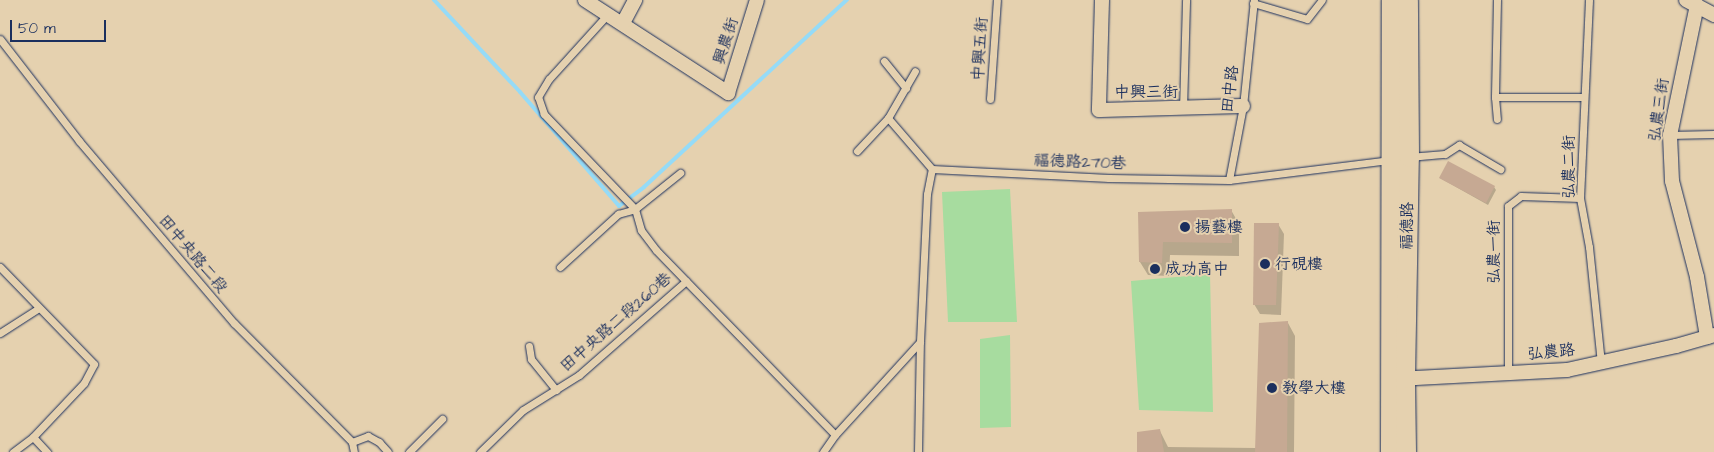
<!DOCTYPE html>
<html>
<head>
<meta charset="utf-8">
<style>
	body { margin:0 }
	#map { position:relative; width:1714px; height:452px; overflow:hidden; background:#e5d1af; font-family:"Architects Daughter","LXGW WenKai TC",sans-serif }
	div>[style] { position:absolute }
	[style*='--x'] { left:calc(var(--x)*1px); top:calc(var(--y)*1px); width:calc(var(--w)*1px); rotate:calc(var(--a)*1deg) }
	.green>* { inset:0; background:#a7dc9f }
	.shadow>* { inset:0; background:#0003 }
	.stream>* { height:4px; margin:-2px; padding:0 2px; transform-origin:2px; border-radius:2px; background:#95dbf7 }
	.building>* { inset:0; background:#c6a993 }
	.roads { filter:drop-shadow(0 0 1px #1b2f5e) drop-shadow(0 0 1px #1b2f5e) }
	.lane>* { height:7px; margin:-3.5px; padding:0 3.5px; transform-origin:3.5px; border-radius:3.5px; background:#e5d1af }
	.street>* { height:14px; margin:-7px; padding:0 7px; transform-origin:7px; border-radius:7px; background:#e5d1af }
	.secondary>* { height:19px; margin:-9.5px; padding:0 9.5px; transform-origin:9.5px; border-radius:9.5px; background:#e5d1af }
	.dots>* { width:14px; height:14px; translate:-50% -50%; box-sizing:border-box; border:2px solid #e5d1af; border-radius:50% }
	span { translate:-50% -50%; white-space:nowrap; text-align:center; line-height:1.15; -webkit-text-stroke:4px #e5d1af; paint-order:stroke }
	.street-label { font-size:16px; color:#1b2f5e }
	.poi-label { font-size:16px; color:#1b2f5e }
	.left { translate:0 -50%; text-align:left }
	.scale { position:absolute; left:10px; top:20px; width:96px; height:22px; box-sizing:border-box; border:2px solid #1b2f5e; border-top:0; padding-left:6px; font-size:15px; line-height:18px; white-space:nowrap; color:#1b2f5e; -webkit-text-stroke:4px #e5d1af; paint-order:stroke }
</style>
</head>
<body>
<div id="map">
	<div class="green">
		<div style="clip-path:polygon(1010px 189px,1017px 322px,948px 322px,942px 192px)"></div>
		<div style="clip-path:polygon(1210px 274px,1213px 412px,1139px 410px,1131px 281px)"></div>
		<div style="clip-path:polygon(1010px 335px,1011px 427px,980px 428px,980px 339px)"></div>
	</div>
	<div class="shadow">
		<div style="clip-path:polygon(1440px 178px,1494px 187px,1496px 190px,1488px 205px)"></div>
		<div style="clip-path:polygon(1231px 210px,1239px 224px,1239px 256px,1170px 255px,1169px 276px,1148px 275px,1140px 262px,1139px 213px)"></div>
		<div style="clip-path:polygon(1278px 224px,1284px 234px,1281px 315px,1260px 314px,1254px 304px)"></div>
		<div style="clip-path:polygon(1288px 323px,1295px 336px,1294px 452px,1138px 452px,1160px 431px,1168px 447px,1256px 448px)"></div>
	</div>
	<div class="stream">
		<div style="--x:434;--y:0;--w:126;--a:46.9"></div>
		<div style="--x:520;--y:92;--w:151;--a:49"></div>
		<div style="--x:619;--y:206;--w:31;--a:-37"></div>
		<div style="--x:644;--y:187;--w:276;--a:-42.7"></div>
	</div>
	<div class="building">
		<div style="clip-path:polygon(1448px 161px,1495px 186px,1486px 203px,1439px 178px)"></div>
		<div style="clip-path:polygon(1232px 209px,1232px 243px,1163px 242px,1162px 263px,1139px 262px,1138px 212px)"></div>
		<div style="clip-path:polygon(1254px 223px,1279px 223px,1276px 305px,1253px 305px)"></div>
		<div style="clip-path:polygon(1288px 321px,1287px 452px,1255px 452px,1259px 323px)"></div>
		<div style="clip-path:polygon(1160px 429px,1164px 452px,1137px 452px,1137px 432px)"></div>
	</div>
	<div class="roads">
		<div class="lane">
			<div style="--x:1497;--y:0;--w:97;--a:91.2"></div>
			<div style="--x:1495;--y:97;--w:22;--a:85"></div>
			<div style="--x:1589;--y:0;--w:198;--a:92.6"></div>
			<div style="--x:1580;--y:198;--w:50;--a:79.6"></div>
			<div style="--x:1589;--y:247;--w:117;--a:84.1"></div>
			<div style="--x:1253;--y:3;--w:56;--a:16.5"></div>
			<div style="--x:1307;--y:19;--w:24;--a:-52"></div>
			<div style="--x:0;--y:39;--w:129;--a:52.2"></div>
			<div style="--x:79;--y:141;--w:239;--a:49.6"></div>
			<div style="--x:234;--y:323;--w:168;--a:45.2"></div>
			<div style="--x:352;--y:442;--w:17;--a:-21"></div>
			<div style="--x:368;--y:436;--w:13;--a:29"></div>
			<div style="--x:379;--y:442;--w:13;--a:48"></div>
			<div style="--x:884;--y:61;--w:35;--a:51"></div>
			<div style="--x:1495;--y:97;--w:89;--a:0"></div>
			<div style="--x:990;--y:99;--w:99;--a:-86"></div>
			<div style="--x:1183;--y:109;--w:109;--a:-88.4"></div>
			<div style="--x:888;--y:118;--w:67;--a:49.2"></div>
			<div style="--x:1670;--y:135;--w:44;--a:-1.3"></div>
			<div style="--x:857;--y:151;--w:45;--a:-46.8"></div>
			<div style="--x:888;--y:118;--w:54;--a:-60.1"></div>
			<div style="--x:1409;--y:157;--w:36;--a:-5"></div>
			<div style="--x:1445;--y:154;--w:17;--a:-33"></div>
			<div style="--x:1459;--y:145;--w:48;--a:30.3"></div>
			<div style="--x:1229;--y:180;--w:75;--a:-79.3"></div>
			<div style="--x:1243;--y:106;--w:107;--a:-84.1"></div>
			<div style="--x:0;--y:267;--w:135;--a:45.9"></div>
			<div style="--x:94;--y:364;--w:21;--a:118"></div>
			<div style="--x:84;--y:383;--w:74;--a:133.4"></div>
			<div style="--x:33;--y:437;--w:21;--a:47"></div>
			<div style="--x:560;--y:267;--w:79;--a:-42.4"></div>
			<div style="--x:618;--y:214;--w:18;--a:-16"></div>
			<div style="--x:635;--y:209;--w:58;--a:-38.7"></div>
			<div style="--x:686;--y:281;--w:214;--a:45.9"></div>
			<div style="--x:835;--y:435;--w:126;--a:-47.6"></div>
			<div style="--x:0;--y:333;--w:46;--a:-32.7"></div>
			<div style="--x:529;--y:346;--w:13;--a:81"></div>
			<div style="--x:531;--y:359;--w:40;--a:51"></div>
			<div style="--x:1508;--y:374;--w:168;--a:-90"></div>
			<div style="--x:1508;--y:206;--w:16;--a:-38"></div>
			<div style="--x:1521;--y:196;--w:59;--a:1.9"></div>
			<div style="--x:352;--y:442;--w:10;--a:79"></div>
			<div style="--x:13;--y:452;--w:25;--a:-37"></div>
			<div style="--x:409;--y:452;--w:47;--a:-45"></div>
			<div style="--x:480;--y:452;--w:60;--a:-44.3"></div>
			<div style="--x:523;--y:410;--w:66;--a:-32"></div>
			<div style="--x:579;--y:375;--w:142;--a:-41.3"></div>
			<div style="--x:686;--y:281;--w:43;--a:-134.1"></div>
			<div style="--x:656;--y:250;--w:25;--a:-127"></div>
			<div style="--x:641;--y:230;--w:22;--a:-106"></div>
			<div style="--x:635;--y:209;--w:132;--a:-133.8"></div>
			<div style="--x:544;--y:114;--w:18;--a:-109"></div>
			<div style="--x:538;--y:97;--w:21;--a:-59"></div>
			<div style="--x:549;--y:79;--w:88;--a:-47.8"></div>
			<div style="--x:823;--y:452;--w:21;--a:-55"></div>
			<div style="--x:918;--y:452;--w:110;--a:-89"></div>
			<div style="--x:920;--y:342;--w:148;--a:-87.3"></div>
			<div style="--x:927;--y:194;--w:25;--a:-79"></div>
			<div style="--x:932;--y:169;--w:177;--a:2.9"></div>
			<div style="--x:1109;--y:178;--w:120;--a:1"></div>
			<div style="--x:1229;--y:180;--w:161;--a:-7.1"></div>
		</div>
		<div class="street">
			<div style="--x:585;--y:0;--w:171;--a:33"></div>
			<div style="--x:728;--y:93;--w:97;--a:-72.7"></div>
			<div style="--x:1102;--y:0;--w:110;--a:91.6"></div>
			<div style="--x:1099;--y:110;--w:144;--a:-1.6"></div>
			<div style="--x:1686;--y:0;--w:32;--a:28"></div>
			<div style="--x:1697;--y:5;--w:133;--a:101.7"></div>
			<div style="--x:1670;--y:135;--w:46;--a:87.5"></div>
			<div style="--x:1672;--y:181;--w:99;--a:75.4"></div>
			<div style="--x:1697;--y:277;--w:61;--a:80.5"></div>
			<div style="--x:623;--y:23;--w:26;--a:-62"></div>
			<div style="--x:1397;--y:379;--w:170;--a:-3"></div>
			<div style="--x:1567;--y:370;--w:112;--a:-12.4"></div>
			<div style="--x:1676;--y:346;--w:40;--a:-16"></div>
		</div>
		<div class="secondary">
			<div style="--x:1390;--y:452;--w:452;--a:-89.9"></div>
			<div style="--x:1406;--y:452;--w:74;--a:-90.8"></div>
			<div style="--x:1405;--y:378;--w:221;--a:-89"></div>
			<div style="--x:1409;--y:157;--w:157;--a:-90.4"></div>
		</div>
	</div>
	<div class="dots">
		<div style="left:1185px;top:227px;background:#1b2f5e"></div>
		<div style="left:1265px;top:264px;background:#1b2f5e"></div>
		<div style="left:1155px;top:269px;background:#1b2f5e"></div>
		<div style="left:1272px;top:388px;background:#1b2f5e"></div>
	</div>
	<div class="street-label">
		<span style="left:726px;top:41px;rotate:-72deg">興農街</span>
		<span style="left:980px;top:49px;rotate:-86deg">中興五街</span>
		<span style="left:1230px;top:89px;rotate:-83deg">田中路</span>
		<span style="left:1146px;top:92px">中興三街</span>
		<span style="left:1659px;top:110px;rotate:-82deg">弘農三街</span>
		<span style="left:1080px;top:162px;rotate:2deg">福德路270巷</span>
		<span style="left:1569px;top:167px;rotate:-90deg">弘農二街</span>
		<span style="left:1407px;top:226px;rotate:-89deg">福德路</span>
		<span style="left:1494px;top:252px;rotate:-90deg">弘農一街</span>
		<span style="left:193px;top:254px;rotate:50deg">田中央路二段</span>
		<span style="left:616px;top:322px;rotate:-41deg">田中央路二段260巷</span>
		<span style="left:1551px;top:352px;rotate:-6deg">弘農路</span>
	</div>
	<div class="poi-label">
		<span class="left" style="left:1195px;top:227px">揚藝樓</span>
		<span class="left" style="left:1275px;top:264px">行硯樓</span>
		<span class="left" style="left:1165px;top:269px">成功高中</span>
		<span class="left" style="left:1282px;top:388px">教學大樓</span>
	</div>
	<div class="scale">50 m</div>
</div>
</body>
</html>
